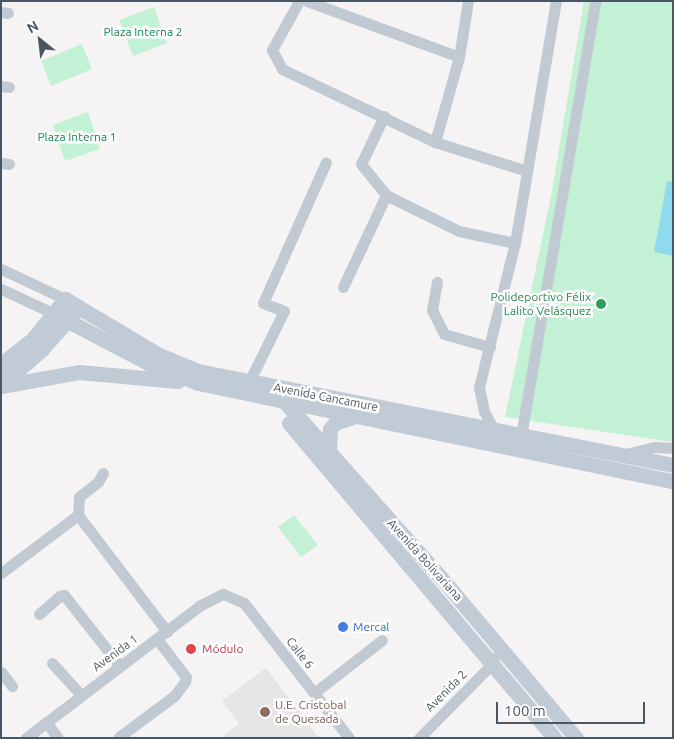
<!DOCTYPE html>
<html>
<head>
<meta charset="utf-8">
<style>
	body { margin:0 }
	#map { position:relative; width:674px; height:739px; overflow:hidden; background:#f5f3f3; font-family:Ubuntu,sans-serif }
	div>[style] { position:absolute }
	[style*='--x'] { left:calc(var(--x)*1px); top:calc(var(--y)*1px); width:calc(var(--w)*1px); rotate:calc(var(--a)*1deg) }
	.education>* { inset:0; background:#e6e4e5 }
	.green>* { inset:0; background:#c3f1d5 }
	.water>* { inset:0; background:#90daee }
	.street>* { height:11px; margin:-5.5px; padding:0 5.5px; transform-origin:5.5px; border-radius:5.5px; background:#c1cad2 }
	.secondary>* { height:15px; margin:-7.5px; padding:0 7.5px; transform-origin:7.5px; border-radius:7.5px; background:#c1cbd6 }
	.dots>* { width:14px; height:14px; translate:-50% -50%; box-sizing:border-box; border:2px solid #fff; border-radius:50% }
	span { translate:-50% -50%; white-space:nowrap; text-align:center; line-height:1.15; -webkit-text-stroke:5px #fff; paint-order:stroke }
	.park-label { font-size:12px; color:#17864f }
	.leisure-label { font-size:12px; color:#27864d }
	.right { translate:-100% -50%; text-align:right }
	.street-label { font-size:12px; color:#4a5661 }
	.shop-label { font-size:12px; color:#366cbe }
	.left { translate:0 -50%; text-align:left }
	.health-label { font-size:12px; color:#be3a42 }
	.education-label { font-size:12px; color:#785e54 }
	.frame { position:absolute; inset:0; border:2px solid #4a5661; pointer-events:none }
	.north { position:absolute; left:15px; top:15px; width:50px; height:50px; -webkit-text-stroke:4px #fff; paint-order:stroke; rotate:331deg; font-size:14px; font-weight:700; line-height:20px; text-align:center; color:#4a5661 }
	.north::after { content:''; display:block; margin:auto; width:18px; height:22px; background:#4a5661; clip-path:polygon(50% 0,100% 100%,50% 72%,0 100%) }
	.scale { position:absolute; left:496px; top:702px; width:149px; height:22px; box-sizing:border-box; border:2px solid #4a5661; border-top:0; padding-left:6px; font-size:15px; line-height:18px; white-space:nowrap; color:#4a5661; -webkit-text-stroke:4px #fff; paint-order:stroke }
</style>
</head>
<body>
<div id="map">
	<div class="education">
		<div style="clip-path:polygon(266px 668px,319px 738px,221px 738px,239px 724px,222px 701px)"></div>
	</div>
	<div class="green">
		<div style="clip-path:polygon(584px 1px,673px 1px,673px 442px,505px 417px,552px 191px)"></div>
		<div style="clip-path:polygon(154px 7px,167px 43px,133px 56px,119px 20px)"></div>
		<div style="clip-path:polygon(82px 44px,92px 69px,51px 86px,41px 61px)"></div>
		<div style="clip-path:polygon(88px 112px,100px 149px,65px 161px,53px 125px)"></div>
		<div style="clip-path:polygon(294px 515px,318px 545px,301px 557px,278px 527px)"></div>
	</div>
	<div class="water">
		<div style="clip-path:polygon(667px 181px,673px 182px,673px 256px,654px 252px)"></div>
	</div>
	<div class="street">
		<div style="--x:299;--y:1;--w:56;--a:118.9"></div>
		<div style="--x:272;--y:50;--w:21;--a:62"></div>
		<div style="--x:282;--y:69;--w:170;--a:25.5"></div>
		<div style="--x:435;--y:142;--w:96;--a:17.5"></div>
		<div style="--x:307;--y:1;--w:162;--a:20.2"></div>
		<div style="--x:1;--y:12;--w:7;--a:8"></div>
		<div style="--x:1;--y:86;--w:8;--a:7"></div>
		<div style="--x:384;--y:116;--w:53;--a:115.6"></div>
		<div style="--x:361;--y:164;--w:40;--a:51"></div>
		<div style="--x:386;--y:195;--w:81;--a:26.3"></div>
		<div style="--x:459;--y:231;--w:57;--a:12.1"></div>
		<div style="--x:435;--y:142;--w:88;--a:-74.2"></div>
		<div style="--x:459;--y:57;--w:57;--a:-80.9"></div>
		<div style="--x:1;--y:163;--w:8;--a:7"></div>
		<div style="--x:1;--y:269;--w:71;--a:25.1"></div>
		<div style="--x:437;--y:282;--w:28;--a:100"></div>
		<div style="--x:432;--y:310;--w:27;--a:63"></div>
		<div style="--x:444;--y:334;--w:48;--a:15.8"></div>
		<div style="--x:343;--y:287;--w:102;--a:-64.9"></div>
		<div style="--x:1;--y:289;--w:60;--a:24.8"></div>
		<div style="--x:249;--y:382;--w:79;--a:-63.8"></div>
		<div style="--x:284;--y:311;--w:22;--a:-159"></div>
		<div style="--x:263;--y:303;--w:154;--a:-65.9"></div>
		<div style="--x:494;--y:430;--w:21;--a:-118"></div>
		<div style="--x:484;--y:411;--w:25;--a:-102"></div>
		<div style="--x:479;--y:387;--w:148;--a:-76"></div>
		<div style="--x:515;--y:243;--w:245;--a:-80.4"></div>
		<div style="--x:521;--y:436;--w:441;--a:-80.3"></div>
		<div style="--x:626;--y:454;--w:29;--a:-14"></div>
		<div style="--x:654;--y:447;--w:19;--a:3"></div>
		<div style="--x:103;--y:473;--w:10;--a:119"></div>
		<div style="--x:98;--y:482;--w:24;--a:142"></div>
		<div style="--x:79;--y:497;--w:18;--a:93"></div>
		<div style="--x:78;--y:515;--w:147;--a:52.7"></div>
		<div style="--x:1;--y:573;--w:96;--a:-37"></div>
		<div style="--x:39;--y:614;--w:28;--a:-41"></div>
		<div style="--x:60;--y:596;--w:4;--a:-14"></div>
		<div style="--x:64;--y:595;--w:90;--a:51.7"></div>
		<div style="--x:52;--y:663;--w:43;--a:47.8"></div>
		<div style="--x:1;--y:672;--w:18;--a:52"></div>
		<div style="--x:314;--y:693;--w:86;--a:-37.9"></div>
		<div style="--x:46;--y:722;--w:20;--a:53"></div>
		<div style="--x:119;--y:737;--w:69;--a:-36.7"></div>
		<div style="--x:174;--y:696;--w:18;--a:-52"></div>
		<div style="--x:185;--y:682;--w:5;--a:-79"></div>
		<div style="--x:186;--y:677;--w:48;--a:-127.3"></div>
		<div style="--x:26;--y:738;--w:218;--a:-37.3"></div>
		<div style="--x:199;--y:606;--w:27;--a:-27"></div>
		<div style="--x:223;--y:594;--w:23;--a:23"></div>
		<div style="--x:244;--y:603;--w:171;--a:52.1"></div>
		<div style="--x:419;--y:738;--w:105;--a:-45.4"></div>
		<div style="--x:493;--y:663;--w:5;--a:-79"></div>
	</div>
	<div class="secondary">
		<div style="--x:55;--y:314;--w:105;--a:27.8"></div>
		<div style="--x:148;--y:363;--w:54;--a:21.8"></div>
		<div style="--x:198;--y:383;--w:485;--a:11.7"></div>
		<div style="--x:1;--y:364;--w:39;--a:-38"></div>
		<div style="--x:32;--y:340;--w:53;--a:-51.2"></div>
		<div style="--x:65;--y:299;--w:109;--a:30.8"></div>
		<div style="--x:159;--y:355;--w:42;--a:22.3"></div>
		<div style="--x:198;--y:371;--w:484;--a:11.2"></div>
		<div style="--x:1;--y:381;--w:19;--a:-32"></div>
		<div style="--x:17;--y:371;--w:33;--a:-41"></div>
		<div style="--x:42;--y:349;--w:47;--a:-48.5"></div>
		<div style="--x:1;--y:386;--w:79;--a:-10.2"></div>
		<div style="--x:79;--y:372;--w:99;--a:5.2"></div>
		<div style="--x:284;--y:401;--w:247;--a:48.4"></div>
		<div style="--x:448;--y:586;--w:199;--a:49.9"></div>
		<div style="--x:289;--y:423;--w:412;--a:49.9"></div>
		<div style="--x:329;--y:454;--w:25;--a:-88"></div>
		<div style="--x:330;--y:429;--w:8;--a:-50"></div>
		<div style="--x:335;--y:423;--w:18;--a:-19"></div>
	</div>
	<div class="dots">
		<div style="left:601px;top:304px;background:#2e9e5b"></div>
		<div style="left:343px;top:627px;background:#3f7fe0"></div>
		<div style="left:191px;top:649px;background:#e0444e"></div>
		<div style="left:265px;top:712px;background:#8d6e63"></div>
	</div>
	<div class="park-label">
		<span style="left:143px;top:32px">Plaza Interna 2</span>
		<span style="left:77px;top:137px">Plaza Interna 1</span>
	</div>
	<div class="leisure-label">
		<span class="right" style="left:591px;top:304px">Polideportivo Félix<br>Lalito Velásquez</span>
	</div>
	<div class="street-label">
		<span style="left:326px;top:397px;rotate:11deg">Avenida Cancamure</span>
		<span style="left:425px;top:560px;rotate:48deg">Avenida Bolivariana</span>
		<span style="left:115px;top:653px;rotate:-36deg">Avenida 1</span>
		<span style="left:300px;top:653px;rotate:52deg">Calle 6</span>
		<span style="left:446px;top:691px;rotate:-45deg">Avenida 2</span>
	</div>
	<div class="shop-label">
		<span class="left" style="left:353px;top:627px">Mercal</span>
	</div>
	<div class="health-label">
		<span class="left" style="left:202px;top:649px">Módulo</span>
	</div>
	<div class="education-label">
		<span class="left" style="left:275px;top:712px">U.E. Cristobal<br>de Quesada</span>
	</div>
	<div class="frame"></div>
	<div class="north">N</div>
	<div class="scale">100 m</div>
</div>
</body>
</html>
